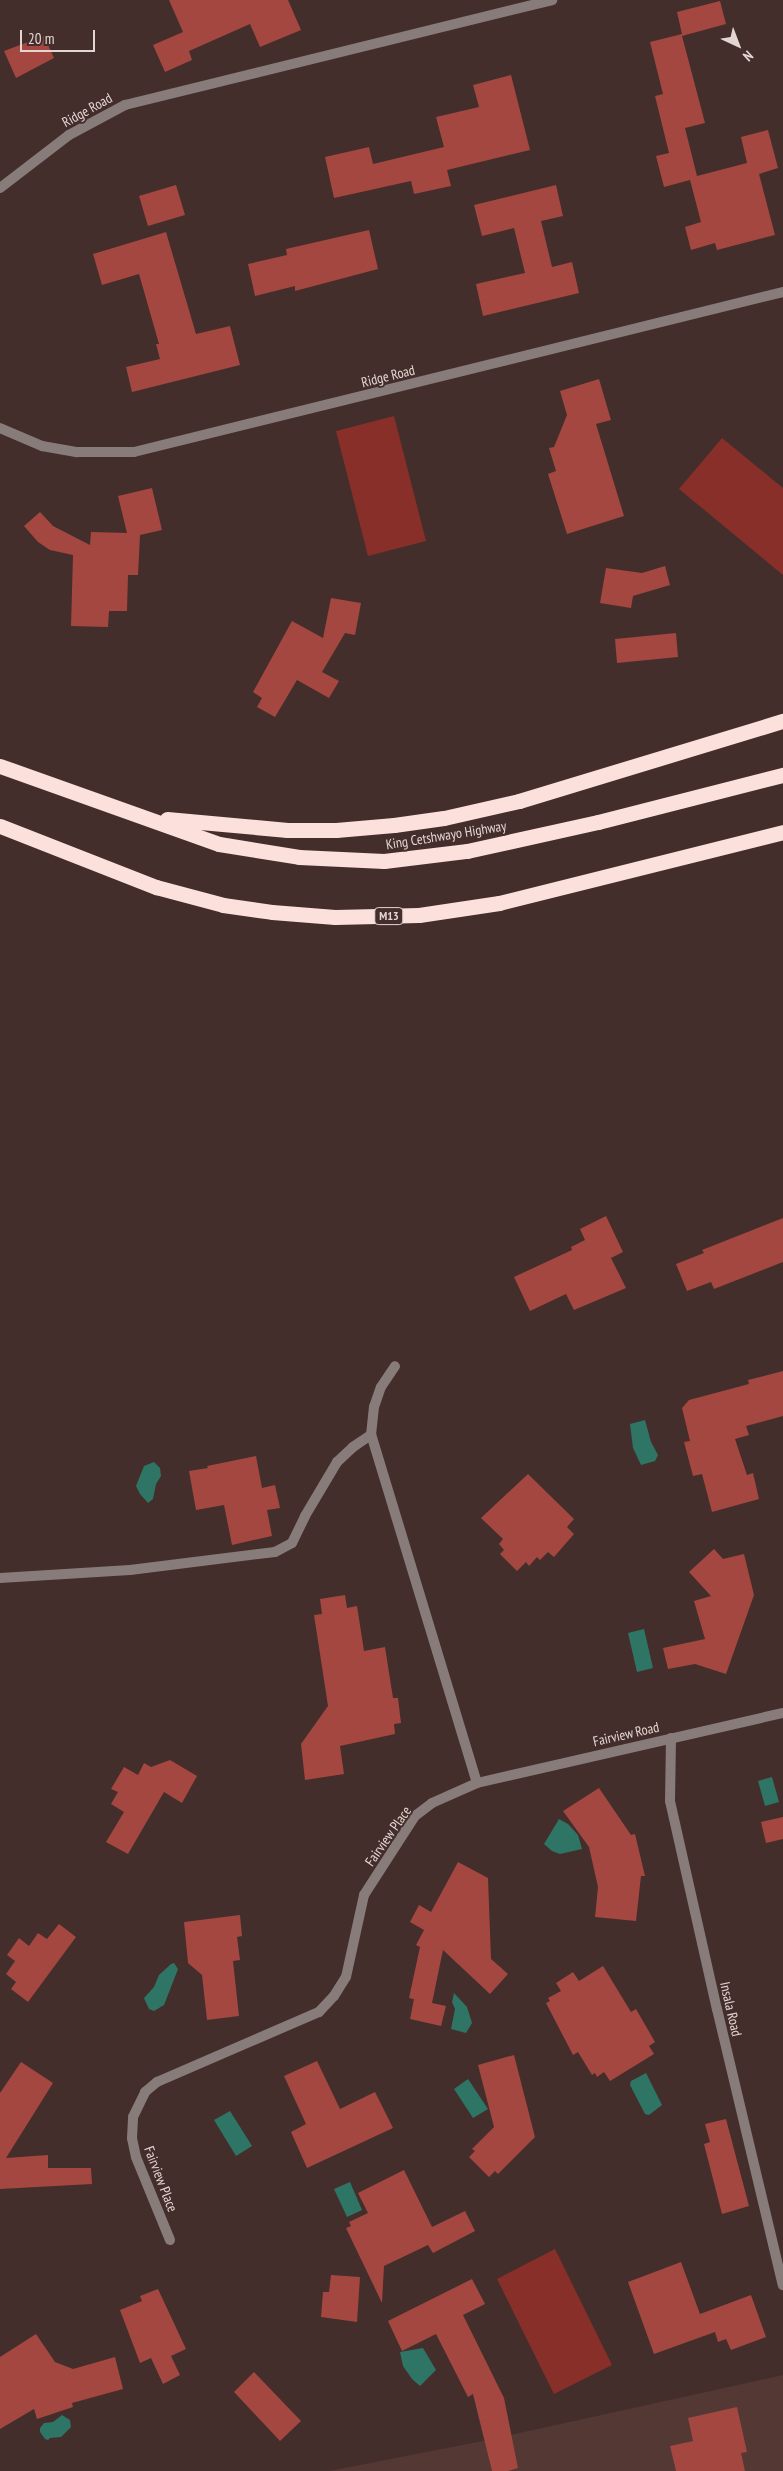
<!DOCTYPE html>
<html>
<head>
<meta charset="utf-8">
<style>
	body { margin:0 }
	#map { position:relative; width:783px; height:2471px; overflow:hidden; background:#432e2b; font-family:"PT Sans Narrow",sans-serif }
	div>[style] { position:absolute }
	[style*='--x'] { left:calc(var(--x)*1px); top:calc(var(--y)*1px); width:calc(var(--w)*1px); rotate:calc(var(--a)*1deg) }
	.built>* { inset:0; background:#533834 }
	.green>* { inset:0; background:#882f29 }
	.water>* { inset:0; background:#2f7565 }
	.building>* { inset:0; background:#a44740 }
	.service>* { height:10px; margin:-5px; padding:0 5px; transform-origin:5px; border-radius:5px; background:#887c7a }
	.minor>* { height:10px; margin:-5px; padding:0 5px; transform-origin:5px; border-radius:5px; background:#887c7a }
	.motorway>* { height:15px; margin:-7.5px; padding:0 7.5px; transform-origin:7.5px; border-radius:7.5px; background:#fce0dc }
	span { translate:-50% -50%; white-space:nowrap; text-align:center; line-height:1.15; -webkit-text-stroke:4px #432e2b; paint-order:stroke }
	.shield-label span { padding:1px 4px; background:#432e2b; border:1px solid; border-radius:4px; -webkit-text-stroke-width:0 }
	.shield-label { font-size:12px; color:#e4d5d3; font-weight:700 }
	.street-label { font-size:14px; color:#e4d5d3 }
	.north { position:absolute; left:713px; top:20px; width:50px; height:50px; -webkit-text-stroke:4px #432e2b; paint-order:stroke; rotate:137deg; font-size:14px; font-weight:700; line-height:20px; text-align:center; color:#e4d5d3 }
	.north::after { content:''; display:block; margin:auto; width:18px; height:22px; background:#e4d5d3; clip-path:polygon(50% 0,100% 100%,50% 72%,0 100%) }
	.scale { position:absolute; left:20px; top:30px; width:75px; height:22px; box-sizing:border-box; border:2px solid #e4d5d3; border-top:0; padding-left:6px; font-size:15px; line-height:18px; white-space:nowrap; color:#e4d5d3; -webkit-text-stroke:4px #432e2b; paint-order:stroke }
</style>
</head>
<body>
<div id="map">
	<div class="built">
		<div style="clip-path:polygon(783px 2375px,783px 2471px,329px 2471px,488px 2440px)"></div>
	</div>
	<div class="green">
		<div style="clip-path:polygon(394px 416px,426px 541px,368px 556px,336px 431px)"></div>
		<div style="clip-path:polygon(722px 438px,783px 488px,783px 575px,679px 489px)"></div>
		<div style="clip-path:polygon(555px 2249px,612px 2365px,554px 2394px,497px 2279px)"></div>
	</div>
	<div class="water">
		<div style="clip-path:polygon(645px 1420px,651px 1442px,658px 1455px,655px 1461px,641px 1465px,633px 1448px,630px 1424px)"></div>
		<div style="clip-path:polygon(154px 1462px,160px 1468px,161px 1476px,156px 1484px,153px 1499px,148px 1503px,140px 1494px,136px 1486px,144px 1466px)"></div>
		<div style="clip-path:polygon(644px 1629px,653px 1668px,637px 1672px,628px 1633px)"></div>
		<div style="clip-path:polygon(772px 1777px,779px 1802px,765px 1806px,758px 1781px)"></div>
		<div style="clip-path:polygon(559px 1819px,568px 1824px,578px 1835px,582px 1849px,560px 1854px,552px 1851px,544px 1844px)"></div>
		<div style="clip-path:polygon(174px 1963px,178px 1969px,164px 2005px,154px 2011px,149px 2009px,144px 1998px,154px 1987px,159px 1975px,171px 1964px)"></div>
		<div style="clip-path:polygon(454px 1993px,467px 2007px,472px 2023px,466px 2033px,451px 2029px,455px 2009px,452px 2002px)"></div>
		<div style="clip-path:polygon(646px 2073px,662px 2105px,649px 2115px,645px 2114px,630px 2085px,631px 2081px)"></div>
		<div style="clip-path:polygon(468px 2079px,488px 2109px,473px 2118px,454px 2089px)"></div>
		<div style="clip-path:polygon(230px 2111px,252px 2146px,236px 2156px,214px 2120px)"></div>
		<div style="clip-path:polygon(350px 2182px,362px 2210px,347px 2217px,334px 2189px)"></div>
		<div style="clip-path:polygon(423px 2348px,436px 2370px,420px 2386px,412px 2379px,403px 2366px,400px 2352px)"></div>
		<div style="clip-path:polygon(62px 2415px,70px 2420px,71px 2427px,61px 2437px,50px 2438px,48px 2440px,45px 2439px,40px 2432px,40px 2428px,44px 2423px,53px 2422px)"></div>
	</div>
	<div class="building">
		<div style="clip-path:polygon(169px 0,288px 0,301px 30px,260px 47px,250px 24px,189px 51px,192px 60px,165px 72px,153px 45px,183px 32px)"></div>
		<div style="clip-path:polygon(720px 1px,726px 24px,682px 36px,705px 123px,685px 128px,697px 176px,747px 163px,741px 137px,768px 130px,778px 168px,759px 174px,775px 235px,717px 250px,715px 243px,691px 250px,685px 227px,701px 222px,690px 180px,664px 187px,656px 156px,669px 153px,655px 96px,663px 94px,650px 42px,682px 34px,677px 12px)"></div>
		<div style="clip-path:polygon(44px 36px,54px 58px,16px 78px,4px 51px)"></div>
		<div style="clip-path:polygon(511px 75px,530px 150px,447px 170px,451px 186px,414px 194px,411px 181px,334px 198px,325px 157px,369px 147px,373px 164px,444px 147px,436px 117px,479px 107px,473px 85px)"></div>
		<div style="clip-path:polygon(176px 185px,185px 215px,148px 226px,139px 196px)"></div>
		<div style="clip-path:polygon(556px 185px,563px 216px,541px 221px,552px 267px,572px 262px,579px 293px,483px 316px,476px 284px,525px 273px,514px 228px,482px 236px,474px 205px)"></div>
		<div style="clip-path:polygon(369px 230px,378px 269px,295px 291px,295px 286px,255px 296px,248px 264px,287px 255px,286px 249px)"></div>
		<div style="clip-path:polygon(166px 232px,196px 334px,230px 326px,240px 365px,132px 392px,126px 367px,160px 359px,156px 344px,159px 344px,139px 274px,102px 285px,93px 254px)"></div>
		<div style="clip-path:polygon(599px 379px,611px 420px,596px 424px,624px 516px,567px 534px,548px 474px,556px 471px,549px 448px,554px 447px,567px 415px,560px 391px)"></div>
		<div style="clip-path:polygon(152px 488px,162px 530px,140px 535px,138px 575px,128px 575px,127px 611px,109px 611px,108px 627px,71px 626px,73px 555px,50px 550px,38px 542px,24px 526px,40px 512px,53px 526px,90px 545px,91px 532px,127px 533px,118px 496px)"></div>
		<div style="clip-path:polygon(665px 566px,670px 585px,633px 596px,631px 608px,600px 603px,606px 568px,642px 573px)"></div>
		<div style="clip-path:polygon(331px 598px,361px 603px,355px 635px,345px 633px,322px 672px,339px 681px,329px 698px,297px 680px,275px 717px,257px 707px,262px 698px,253px 692px,292px 621px,323px 638px)"></div>
		<div style="clip-path:polygon(676px 633px,678px 657px,617px 663px,615px 639px)"></div>
		<div style="clip-path:polygon(606px 1216px,623px 1252px,611px 1258px,626px 1288px,574px 1310px,566px 1294px,530px 1311px,514px 1277px,572px 1250px,571px 1247px,585px 1240px,580px 1229px)"></div>
		<div style="clip-path:polygon(783px 1218px,783px 1262px,714px 1289px,711px 1282px,687px 1291px,676px 1264px,704px 1253px,702px 1250px)"></div>
		<div style="clip-path:polygon(783px 1371px,783px 1416px,746px 1426px,749px 1435px,735px 1439px,747px 1475px,753px 1473px,759px 1499px,712px 1512px,702px 1474px,693px 1476px,684px 1442px,690px 1441px,682px 1408px,689px 1400px,749px 1384px,748px 1380px)"></div>
		<div style="clip-path:polygon(256px 1456px,262px 1488px,275px 1485px,280px 1508px,267px 1510px,272px 1536px,232px 1545px,224px 1505px,196px 1510px,189px 1471px,208px 1468px,207px 1466px)"></div>
		<div style="clip-path:polygon(528px 1474px,574px 1519px,567px 1527px,574px 1534px,554px 1557px,548px 1552px,540px 1560px,537px 1557px,529px 1566px,526px 1562px,517px 1571px,500px 1554px,504px 1550px,499px 1544px,503px 1539px,481px 1518px)"></div>
		<div style="clip-path:polygon(714px 1549px,723px 1559px,744px 1554px,754px 1595px,726px 1674px,695px 1664px,668px 1669px,663px 1648px,705px 1639px,694px 1601px,711px 1596px,689px 1572px)"></div>
		<div style="clip-path:polygon(345px 1595px,347px 1608px,357px 1606px,364px 1651px,385px 1647px,393px 1698px,398px 1698px,401px 1723px,394px 1724px,395px 1734px,340px 1746px,344px 1774px,305px 1780px,301px 1744px,328px 1706px,314px 1615px,322px 1614px,320px 1599px)"></div>
		<div style="clip-path:polygon(170px 1760px,197px 1776px,182px 1803px,164px 1792px,128px 1854px,106px 1842px,124px 1812px,111px 1804px,118px 1792px,111px 1789px,124px 1767px,138px 1775px,144px 1763px,151px 1767px)"></div>
		<div style="clip-path:polygon(599px 1788px,631px 1835px,635px 1834px,645px 1876px,641px 1876px,636px 1921px,595px 1917px,598px 1887px,589px 1847px,563px 1811px)"></div>
		<div style="clip-path:polygon(783px 1817px,783px 1839px,766px 1843px,761px 1822px)"></div>
		<div style="clip-path:polygon(458px 1862px,488px 1878px,491px 1959px,508px 1974px,490px 1994px,443px 1950px,432px 2003px,446px 2006px,441px 2026px,410px 2019px,414px 1999px,425px 2002px,409px 1998px,420px 1947px,416px 1945px,424px 1930px,410px 1922px,419px 1905px,431px 1912px)"></div>
		<div style="clip-path:polygon(240px 1915px,242px 1936px,237px 1937px,240px 1960px,233px 1961px,239px 2016px,207px 2020px,202px 1975px,188px 1963px,184px 1922px)"></div>
		<div style="clip-path:polygon(59px 1924px,76px 1937px,28px 2002px,11px 1989px,16px 1982px,6px 1974px,15px 1961px,7px 1955px,19px 1938px,29px 1946px,38px 1933px,47px 1939px)"></div>
		<div style="clip-path:polygon(603px 1966px,631px 2012px,636px 2009px,655px 2042px,649px 2046px,654px 2054px,610px 2081px,604px 2072px,597px 2077px,595px 2073px,592px 2075px,578px 2052px,573px 2055px,546px 2003px,550px 2001px,548px 1998px,561px 1991px,556px 1983px,573px 1972px,579px 1981px)"></div>
		<div style="clip-path:polygon(514px 2055px,535px 2137px,498px 2174px,495px 2171px,489px 2177px,469px 2157px,475px 2151px,472px 2149px,494px 2127px,478px 2065px)"></div>
		<div style="clip-path:polygon(317px 2061px,340px 2109px,375px 2092px,393px 2128px,307px 2168px,291px 2132px,306px 2124px,284px 2076px)"></div>
		<div style="clip-path:polygon(21px 2062px,53px 2083px,6px 2158px,48px 2155px,48px 2168px,91px 2168px,92px 2184px,0 2189px,0 2093px)"></div>
		<div style="clip-path:polygon(726px 2119px,749px 2206px,722px 2214px,704px 2144px,710px 2142px,705px 2124px)"></div>
		<div style="clip-path:polygon(404px 2170px,432px 2227px,465px 2211px,475px 2231px,433px 2253px,428px 2245px,384px 2266px,382px 2303px,346px 2228px,351px 2226px,349px 2222px,368px 2213px,358px 2193px)"></div>
		<div style="clip-path:polygon(681px 2262px,700px 2314px,751px 2295px,766px 2337px,731px 2350px,726px 2339px,718px 2342px,715px 2332px,654px 2354px,628px 2282px)"></div>
		<div style="clip-path:polygon(331px 2275px,360px 2277px,357px 2322px,321px 2317px,323px 2292px,329px 2292px)"></div>
		<div style="clip-path:polygon(472px 2279px,485px 2304px,463px 2315px,504px 2398px,518px 2468px,508px 2471px,492px 2471px,473px 2394px,468px 2397px,436px 2334px,402px 2351px,388px 2321px)"></div>
		<div style="clip-path:polygon(158px 2289px,186px 2349px,171px 2356px,180px 2375px,163px 2384px,151px 2358px,140px 2363px,120px 2310px,142px 2301px,140px 2296px)"></div>
		<div style="clip-path:polygon(36px 2334px,55px 2362px,73px 2369px,115px 2357px,123px 2389px,72px 2403px,73px 2407px,37px 2419px,34px 2409px,0 2429px,0 2357px)"></div>
		<div style="clip-path:polygon(254px 2372px,301px 2421px,280px 2441px,234px 2392px)"></div>
		<div style="clip-path:polygon(737px 2407px,747px 2452px,741px 2453px,745px 2471px,676px 2471px,670px 2446px,693px 2441px,688px 2418px)"></div>
	</div>
	<div class="service">
		<div style="--x:0;--y:1578;--w:130;--a:-3.5"></div>
		<div style="--x:130;--y:1570;--w:146;--a:-7.1"></div>
		<div style="--x:275;--y:1552;--w:19;--a:-28"></div>
		<div style="--x:292;--y:1543;--w:30;--a:-64"></div>
		<div style="--x:305;--y:1516;--w:63;--a:-59.3"></div>
		<div style="--x:337;--y:1462;--w:22;--a:-43"></div>
		<div style="--x:353;--y:1447;--w:22;--a:-34"></div>
	</div>
	<div class="minor">
		<div style="--x:0;--y:188;--w:87;--a:-37.5"></div>
		<div style="--x:69;--y:135;--w:64;--a:-28.2"></div>
		<div style="--x:125;--y:105;--w:440;--a:-13.8"></div>
		<div style="--x:0;--y:428;--w:46;--a:23.2"></div>
		<div style="--x:42;--y:446;--w:36;--a:10"></div>
		<div style="--x:77;--y:452;--w:57;--a:0"></div>
		<div style="--x:134;--y:452;--w:668;--a:-13.85"></div>
		<div style="--x:671;--y:1738;--w:63;--a:90.9"></div>
		<div style="--x:670;--y:1801;--w:213;--a:77.3"></div>
		<div style="--x:717;--y:2009;--w:284;--a:76.6"></div>
		<div style="--x:477;--y:1783;--w:314;--a:-12.9"></div>
		<div style="--x:170;--y:2240;--w:90;--a:-112.3"></div>
		<div style="--x:136;--y:2157;--w:19;--a:-102"></div>
		<div style="--x:132;--y:2138;--w:21;--a:-87"></div>
		<div style="--x:133;--y:2117;--w:28;--a:-64"></div>
		<div style="--x:145;--y:2092;--w:16;--a:-40"></div>
		<div style="--x:157;--y:2082;--w:176;--a:-23.4"></div>
		<div style="--x:319;--y:2012;--w:22;--a:-47"></div>
		<div style="--x:334;--y:1996;--w:22;--a:-58"></div>
		<div style="--x:346;--y:1977;--w:84;--a:-77.6"></div>
		<div style="--x:364;--y:1895;--w:94;--a:-57.2"></div>
		<div style="--x:415;--y:1816;--w:21;--a:-37"></div>
		<div style="--x:432;--y:1803;--w:49;--a:-24"></div>
		<div style="--x:477;--y:1783;--w:364;--a:-106.9"></div>
		<div style="--x:371;--y:1435;--w:28;--a:-84"></div>
		<div style="--x:374;--y:1407;--w:21;--a:-71"></div>
		<div style="--x:381;--y:1387;--w:25;--a:-56"></div>
	</div>
	<div class="motorway">
		<div style="--x:0;--y:766;--w:232;--a:19.6"></div>
		<div style="--x:219;--y:844;--w:81;--a:9.2"></div>
		<div style="--x:299;--y:857;--w:85;--a:2.7"></div>
		<div style="--x:384;--y:861;--w:84;--a:-6.9"></div>
		<div style="--x:467;--y:851;--w:134;--a:-12.5"></div>
		<div style="--x:598;--y:822;--w:191;--a:-14.3"></div>
		<div style="--x:167;--y:819;--w:121;--a:5.2"></div>
		<div style="--x:287;--y:830;--w:49;--a:0"></div>
		<div style="--x:336;--y:830;--w:58;--a:-4.9"></div>
		<div style="--x:394;--y:825;--w:50;--a:-8"></div>
		<div style="--x:444;--y:818;--w:77;--a:-12.8"></div>
		<div style="--x:519;--y:801;--w:276;--a:-16.9"></div>
		<div style="--x:0;--y:826;--w:168;--a:21.4"></div>
		<div style="--x:156;--y:887;--w:69;--a:15"></div>
		<div style="--x:223;--y:905;--w:49;--a:8.1"></div>
		<div style="--x:272;--y:912;--w:63;--a:4.5"></div>
		<div style="--x:335;--y:917;--w:84;--a:-1.4"></div>
		<div style="--x:419;--y:915;--w:81;--a:-8.5"></div>
		<div style="--x:499;--y:903;--w:293;--a:-14"></div>
	</div>
	<div class="shield-label">
		<span style="left:389px;top:916px">M13</span>
	</div>
	<div class="street-label">
		<span style="left:87px;top:110px;rotate:-29deg">Ridge Road</span>
		<span style="left:388px;top:376px;rotate:-14deg">Ridge Road</span>
		<span style="left:446px;top:835px;rotate:-9deg">King Cetshwayo Highway</span>
		<span style="left:626px;top:1734px;rotate:-13deg">Fairview Road</span>
		<span style="left:388px;top:1836px;rotate:-55deg">Fairview Place</span>
		<span style="left:731px;top:2009px;rotate:77deg">Insala Road</span>
		<span style="left:161px;top:2179px;rotate:69deg">Fairview Place</span>
	</div>
	<div class="north">N</div>
	<div class="scale">20 m</div>
</div>
</body>
</html>
